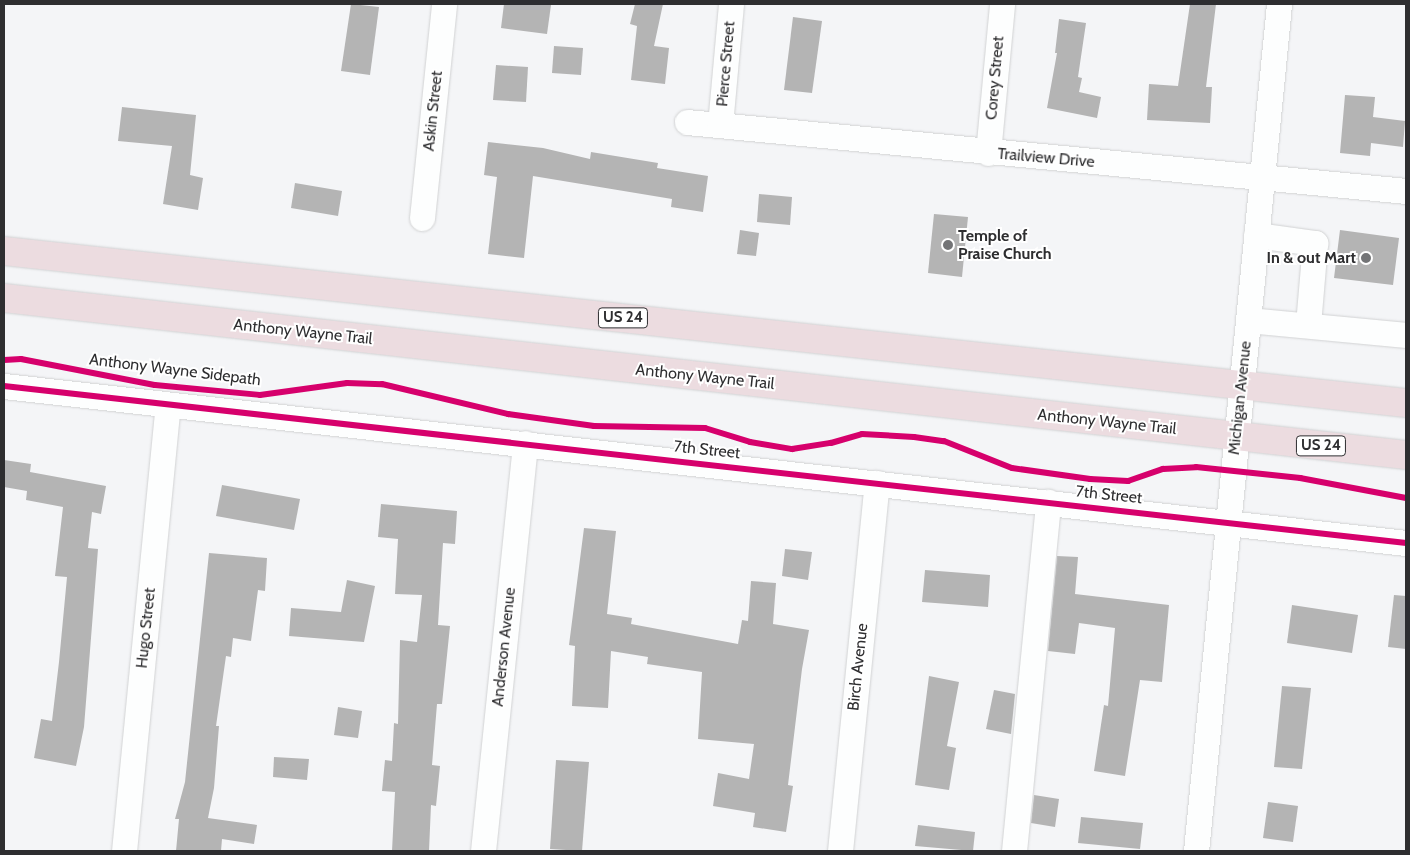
<!DOCTYPE html>
<html>
<head>
<meta charset="utf-8">
<style>
	body { margin:0 }
	#map { position:relative; width:1410px; height:855px; overflow:hidden; background:#f4f5f7; font-family:Cabin,sans-serif }
	div>[style] { position:absolute }
	[style*='--x'] { left:calc(var(--x)*1px); top:calc(var(--y)*1px); width:calc(var(--w)*1px); rotate:calc(var(--a)*1deg) }
	.building>* { inset:0; background:#b4b4b4 }
	.roads { filter:drop-shadow(0 0 1px #d1d2d3) drop-shadow(0 0 1px #d1d2d3) }
	.minor>* { height:25px; margin:-12.5px; padding:0 12.5px; transform-origin:12.5px; border-radius:12.5px; background:#fdfefe }
	.highway>* { height:28px; margin:-14px; padding:0 14px; transform-origin:14px; border-radius:14px; background:#ecdce0 }
	.cycleway>* { height:6px; margin:-3px; padding:0 3px; transform-origin:3px; border-radius:3px; background:#d6006c }
	.dots>* { width:14px; height:14px; translate:-50% -50%; box-sizing:border-box; border:2px solid #fff; border-radius:50% }
	span { translate:-50% -50%; white-space:nowrap; text-align:center; line-height:1.15; -webkit-text-stroke:4px #fff; paint-order:stroke }
	.shield-label span { padding:1px 4px; background:#fff; border:1px solid; border-radius:4px; -webkit-text-stroke-width:0 }
	.shield-label { font-size:15px; color:#2e2e30; font-weight:700 }
	.street-label { font-size:16px; color:#2e2e30 }
	.poi-label { font-size:16px; color:#2e2e30; font-weight:700 }
	.left { translate:0 -50%; text-align:left }
	.right { translate:-100% -50%; text-align:right }
	.frame { position:absolute; inset:0; border:5px solid #2e2e30; pointer-events:none }
</style>
</head>
<body>
<div id="map">
	<div class="building">
		<div style="clip-path:polygon(351px 4px,379px 7px,370px 75px,341px 71px)"></div>
		<div style="clip-path:polygon(504px 4px,551px 5px,547px 34px,501px 28px)"></div>
		<div style="clip-path:polygon(635px 4px,663px 4px,654px 46px,669px 48px,665px 84px,631px 80px,637px 26px,630px 24px)"></div>
		<div style="clip-path:polygon(1190px 4px,1216px 4px,1206px 87px,1212px 87px,1210px 123px,1147px 120px,1149px 84px,1178px 86px)"></div>
		<div style="clip-path:polygon(793px 17px,822px 21px,812px 93px,784px 90px)"></div>
		<div style="clip-path:polygon(1059px 19px,1086px 23px,1078px 77px,1082px 78px,1079px 92px,1101px 97px,1097px 118px,1047px 108px,1057px 53px,1055px 53px)"></div>
		<div style="clip-path:polygon(554px 46px,583px 48px,581px 75px,552px 73px)"></div>
		<div style="clip-path:polygon(496px 65px,528px 67px,526px 102px,493px 100px)"></div>
		<div style="clip-path:polygon(1345px 95px,1375px 97px,1373px 117px,1405px 121px,1403px 147px,1371px 143px,1370px 156px,1340px 153px)"></div>
		<div style="clip-path:polygon(122px 107px,196px 115px,190px 175px,203px 178px,198px 210px,163px 204px,172px 146px,118px 141px)"></div>
		<div style="clip-path:polygon(488px 142px,543px 148px,590px 159px,591px 152px,658px 163px,657px 168px,708px 176px,703px 212px,671px 207px,672px 199px,533px 176px,524px 258px,488px 254px,497px 177px,484px 175px)"></div>
		<div style="clip-path:polygon(295px 183px,342px 191px,338px 216px,291px 208px)"></div>
		<div style="clip-path:polygon(759px 194px,792px 197px,790px 225px,757px 222px)"></div>
		<div style="clip-path:polygon(934px 214px,968px 217px,962px 277px,928px 273px)"></div>
		<div style="clip-path:polygon(740px 230px,759px 233px,756px 256px,737px 254px)"></div>
		<div style="clip-path:polygon(1340px 230px,1399px 238px,1393px 285px,1334px 278px)"></div>
		<div style="clip-path:polygon(4px 460px,31px 464px,30px 472px,106px 486px,101px 514px,92px 512px,88px 548px,98px 549px,84px 727px,76px 766px,34px 758px,41px 719px,52px 721px,59px 662px,67px 577px,55px 576px,63px 507px,26px 500px,27px 491px,4px 487px)"></div>
		<div style="clip-path:polygon(222px 485px,300px 499px,294px 530px,216px 516px)"></div>
		<div style="clip-path:polygon(381px 504px,457px 511px,455px 544px,443px 543px,438px 625px,450px 626px,442px 704px,437px 704px,432px 765px,440px 766px,436px 806px,431px 805px,429px 851px,392px 851px,395px 792px,382px 791px,385px 760px,392px 761px,394px 723px,398px 724px,400px 640px,417px 642px,422px 595px,395px 594px,398px 539px,378px 537px)"></div>
		<div style="clip-path:polygon(584px 528px,616px 531px,607px 614px,632px 618px,631px 624px,738px 644px,742px 620px,748px 621px,751px 581px,776px 583px,773px 624px,809px 630px,802px 669px,788px 785px,793px 786px,786px 832px,753px 827px,755px 813px,713px 806px,718px 773px,749px 779px,754px 744px,698px 739px,702px 672px,647px 664px,648px 657px,611px 651px,608px 708px,572px 706px,575px 646px,569px 645px)"></div>
		<div style="clip-path:polygon(785px 549px,812px 552px,808px 580px,782px 576px)"></div>
		<div style="clip-path:polygon(209px 553px,267px 558px,265px 591px,258px 590px,251px 641px,233px 638px,231px 657px,226px 656px,216px 726px,219px 726px,214px 788px,208px 818px,257px 825px,254px 844px,222px 839px,221px 851px,176px 851px,179px 819px,175px 819px,185px 782px)"></div>
		<div style="clip-path:polygon(1057px 556px,1078px 557px,1075px 594px,1169px 605px,1162px 682px,1140px 680px,1125px 776px,1094px 771px,1104px 705px,1108px 706px,1115px 628px,1079px 623px,1075px 654px,1048px 651px)"></div>
		<div style="clip-path:polygon(925px 570px,990px 575px,988px 607px,922px 602px)"></div>
		<div style="clip-path:polygon(347px 580px,375px 586px,364px 642px,289px 636px,291px 608px,341px 612px)"></div>
		<div style="clip-path:polygon(1394px 595px,1406px 596px,1406px 649px,1388px 647px)"></div>
		<div style="clip-path:polygon(1292px 605px,1358px 615px,1352px 653px,1287px 643px)"></div>
		<div style="clip-path:polygon(929px 676px,959px 682px,947px 746px,956px 748px,949px 790px,915px 785px)"></div>
		<div style="clip-path:polygon(1282px 686px,1311px 688px,1302px 769px,1274px 767px)"></div>
		<div style="clip-path:polygon(994px 690px,1015px 694px,1011px 734px,986px 729px)"></div>
		<div style="clip-path:polygon(338px 707px,362px 711px,358px 738px,334px 735px)"></div>
		<div style="clip-path:polygon(274px 757px,309px 759px,307px 780px,273px 777px)"></div>
		<div style="clip-path:polygon(556px 760px,589px 762px,582px 851px,550px 849px)"></div>
		<div style="clip-path:polygon(1034px 795px,1059px 799px,1055px 827px,1031px 823px)"></div>
		<div style="clip-path:polygon(1268px 802px,1298px 806px,1293px 842px,1263px 838px)"></div>
		<div style="clip-path:polygon(1081px 817px,1143px 823px,1140px 849px,1078px 843px)"></div>
		<div style="clip-path:polygon(918px 825px,975px 832px,973px 851px,915px 846px)"></div>
	</div>
	<div class="roads">
		<div class="minor">
			<div style="--x:687;--y:122;--w:722;--a:5.48"></div>
			<div style="--x:720;--y:125;--w:121;--a:-84.8"></div>
			<div style="--x:988;--y:153;--w:150;--a:-84.6"></div>
			<div style="--x:422;--y:218;--w:215;--a:-84.1"></div>
			<div style="--x:1256;--y:235;--w:60;--a:7.7"></div>
			<div style="--x:1315;--y:243;--w:82;--a:94.9"></div>
			<div style="--x:1248;--y:320;--w:159;--a:5.4"></div>
			<div style="--x:4;--y:386;--w:1411;--a:6.39"></div>
			<div style="--x:124;--y:851;--w:448;--a:-84.4"></div>
			<div style="--x:483;--y:851;--w:410;--a:-84.1"></div>
			<div style="--x:840;--y:851;--w:370;--a:-84.3"></div>
			<div style="--x:1014;--y:851;--w:351;--a:-84.4"></div>
			<div style="--x:1196;--y:851;--w:851;--a:-84.4"></div>
		</div>
		<div class="highway">
			<div style="--x:4;--y:251;--w:1410;--a:6.19"></div>
			<div style="--x:4;--y:298;--w:1411;--a:6.39"></div>
		</div>
	</div>
	<div class="cycleway">
		<div style="--x:4;--y:360;--w:17;--a:-3"></div>
		<div style="--x:21;--y:359;--w:136;--a:11"></div>
		<div style="--x:155;--y:385;--w:105;--a:5.4"></div>
		<div style="--x:260;--y:395;--w:88;--a:-7.9"></div>
		<div style="--x:347;--y:383;--w:35;--a:2"></div>
		<div style="--x:382;--y:384;--w:130;--a:13.4"></div>
		<div style="--x:508;--y:414;--w:87;--a:7.9"></div>
		<div style="--x:594;--y:426;--w:111;--a:1"></div>
		<div style="--x:705;--y:428;--w:47;--a:17.3"></div>
		<div style="--x:750;--y:442;--w:43;--a:9.5"></div>
		<div style="--x:792;--y:449;--w:39;--a:-9"></div>
		<div style="--x:831;--y:443;--w:32;--a:-16"></div>
		<div style="--x:862;--y:434;--w:52;--a:3.3"></div>
		<div style="--x:914;--y:437;--w:30;--a:8"></div>
		<div style="--x:944;--y:441;--w:73;--a:21.7"></div>
		<div style="--x:1012;--y:468;--w:79;--a:8"></div>
		<div style="--x:1090;--y:479;--w:38;--a:3"></div>
		<div style="--x:1128;--y:481;--w:37;--a:-19"></div>
		<div style="--x:1163;--y:469;--w:33;--a:-3"></div>
		<div style="--x:1196;--y:467;--w:105;--a:6"></div>
		<div style="--x:1300;--y:478;--w:108;--a:10.7"></div>
		<div style="--x:4;--y:386;--w:1411;--a:6.39"></div>
	</div>
	<div class="dots">
		<div style="left:948px;top:245px;background:#737476"></div>
		<div style="left:1366px;top:258px;background:#737476"></div>
	</div>
	<div class="shield-label">
		<span style="left:623px;top:318px">US 24</span>
		<span style="left:1321px;top:446px">US 24</span>
	</div>
	<div class="street-label">
		<span style="left:726px;top:64px;rotate:-85deg">Pierce Street</span>
		<span style="left:995px;top:78px;rotate:-85deg">Corey Street</span>
		<span style="left:433px;top:111px;rotate:-84deg">Askin Street</span>
		<span style="left:1046px;top:158px;rotate:5deg">Trailview Drive</span>
		<span style="left:303px;top:332px;rotate:6deg">Anthony Wayne Trail</span>
		<span style="left:175px;top:370px;rotate:7deg">Anthony Wayne Sidepath</span>
		<span style="left:705px;top:377px;rotate:6deg">Anthony Wayne Trail</span>
		<span style="left:1240px;top:398px;rotate:-84deg">Michigan Avenue</span>
		<span style="left:1107px;top:422px;rotate:6deg">Anthony Wayne Trail</span>
		<span style="left:707px;top:450px;rotate:6deg">7th Street</span>
		<span style="left:1109px;top:495px;rotate:6deg">7th Street</span>
		<span style="left:146px;top:628px;rotate:-84deg">Hugo Street</span>
		<span style="left:504px;top:647px;rotate:-84deg">Anderson Avenue</span>
		<span style="left:858px;top:667px;rotate:-84deg">Birch Avenue</span>
	</div>
	<div class="poi-label">
		<span class="left" style="left:958px;top:245px">Temple of<br>Praise Church</span>
		<span class="right" style="left:1356px;top:258px">In &amp; out Mart</span>
	</div>
	<div class="frame"></div>
</div>
</body>
</html>
